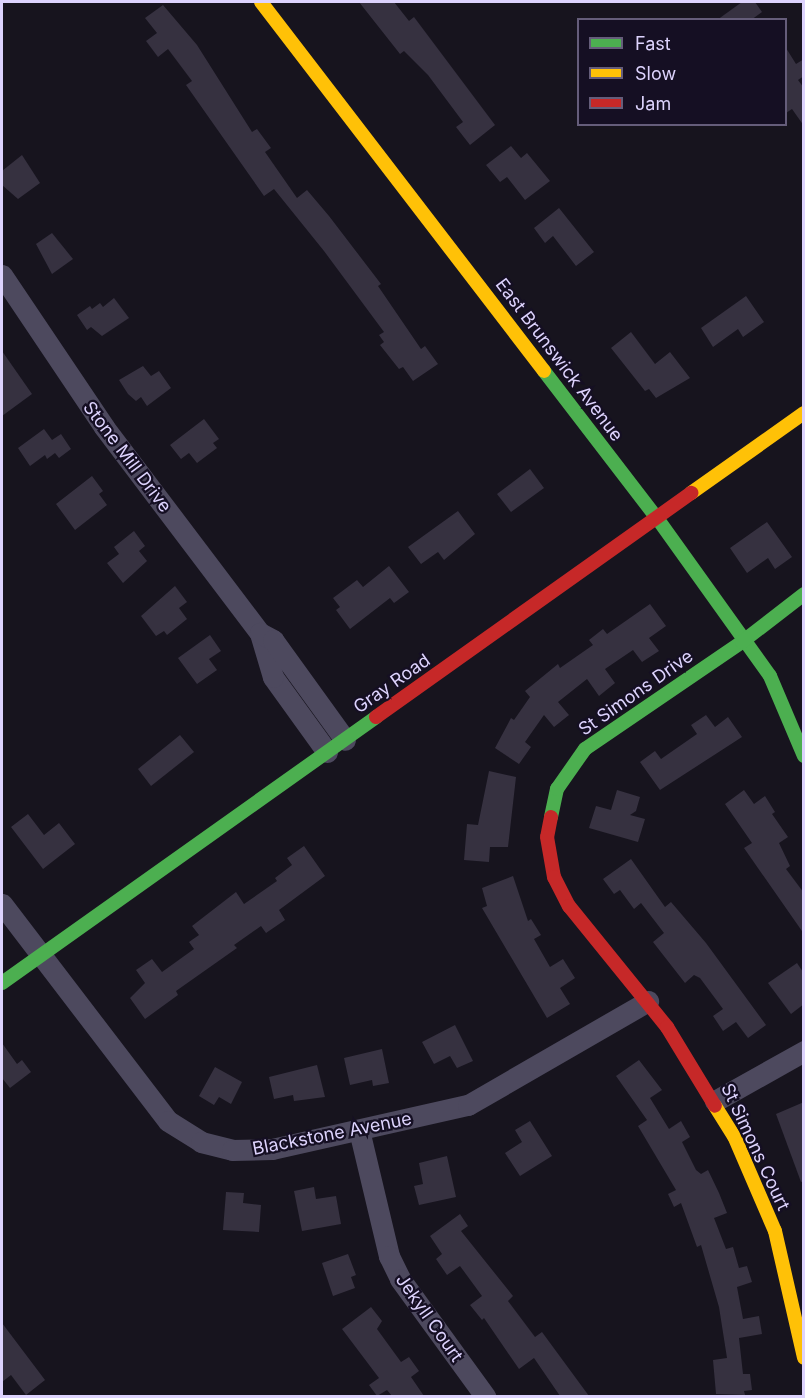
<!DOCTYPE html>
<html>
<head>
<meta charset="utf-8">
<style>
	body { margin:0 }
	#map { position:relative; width:805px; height:1398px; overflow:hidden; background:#17141e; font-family:Inter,sans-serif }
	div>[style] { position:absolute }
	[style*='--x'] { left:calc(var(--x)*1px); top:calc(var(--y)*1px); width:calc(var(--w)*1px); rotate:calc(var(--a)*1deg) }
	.building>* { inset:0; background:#363140 }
	.street>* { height:21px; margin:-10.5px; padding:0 10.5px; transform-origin:10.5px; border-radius:10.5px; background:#4d495e }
	.fast>* { height:14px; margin:-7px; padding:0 7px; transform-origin:7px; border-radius:7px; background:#4caf50 }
	.slow>* { height:14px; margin:-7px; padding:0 7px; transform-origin:7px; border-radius:7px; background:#ffc107 }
	.jam>* { height:14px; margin:-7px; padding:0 7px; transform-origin:7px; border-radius:7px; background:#c62828 }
	span { translate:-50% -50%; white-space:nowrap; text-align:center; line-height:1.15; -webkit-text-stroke:4.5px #150f23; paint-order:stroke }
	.street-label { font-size:18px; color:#ddd3fd }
	.frame { position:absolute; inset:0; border:3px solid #ddd3fd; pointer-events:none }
	.legend { position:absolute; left:577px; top:18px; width:210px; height:108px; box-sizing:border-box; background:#150f23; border:2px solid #655d7a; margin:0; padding:8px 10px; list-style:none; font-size:18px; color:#ddd3fd }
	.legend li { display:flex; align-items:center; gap:12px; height:30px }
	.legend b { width:30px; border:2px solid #655d7a }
</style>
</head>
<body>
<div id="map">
	<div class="building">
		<div style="clip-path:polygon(359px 2px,394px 2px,409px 21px,414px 17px,495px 125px,470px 145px,456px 127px,463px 122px,428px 75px,404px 51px,400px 54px)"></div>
		<div style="clip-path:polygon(742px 2px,755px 2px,762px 12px,751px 20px,717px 20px)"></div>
		<div style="clip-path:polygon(163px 5px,197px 45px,252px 132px,257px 129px,271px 148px,265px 152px,297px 198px,307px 190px,329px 216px,381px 284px,378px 286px,421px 349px,425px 346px,438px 364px,413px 381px,403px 367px,399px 369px,380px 345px,384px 342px,379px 335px,384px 332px,324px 251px,274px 189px,264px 196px,186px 85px,192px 81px,168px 49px,158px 57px,146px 41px,157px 33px,145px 18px)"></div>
		<div style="clip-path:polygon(786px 48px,796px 64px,804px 59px,804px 76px,798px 80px,804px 88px,804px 126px,792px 109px,786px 113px)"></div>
		<div style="clip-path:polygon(511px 146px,521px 158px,527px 153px,550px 181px,525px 200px,507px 177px,500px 182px,486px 165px)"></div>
		<div style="clip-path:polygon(22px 155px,40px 183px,18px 199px,2px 185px,2px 171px)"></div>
		<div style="clip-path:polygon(559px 208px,594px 252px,576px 266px,553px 236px,545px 243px,534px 228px)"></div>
		<div style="clip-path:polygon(52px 233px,73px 259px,52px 274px,36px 244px)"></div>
		<div style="clip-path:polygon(746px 296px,764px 322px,743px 337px,738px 329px,713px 347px,701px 328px)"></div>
		<div style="clip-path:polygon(114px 298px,129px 318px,102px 336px,91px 327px,87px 330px,77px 315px,90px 306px,92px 309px,100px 303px,103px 307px)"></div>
		<div style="clip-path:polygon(631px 332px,655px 364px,670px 352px,690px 378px,656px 398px,649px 389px,645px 391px,611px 348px)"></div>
		<div style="clip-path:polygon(2px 351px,32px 394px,2px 416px)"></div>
		<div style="clip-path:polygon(143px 366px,151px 376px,159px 371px,171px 388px,147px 406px,141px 397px,136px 401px,128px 394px,119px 380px)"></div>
		<div style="clip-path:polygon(204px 419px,219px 439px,213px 443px,217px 448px,197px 463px,189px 453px,181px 459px,170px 445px)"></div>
		<div style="clip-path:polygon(44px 429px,52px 440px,61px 434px,71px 449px,59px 458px,55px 453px,47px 459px,45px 455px,30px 466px,18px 448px)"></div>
		<div style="clip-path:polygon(530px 469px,544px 488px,511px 512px,497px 494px)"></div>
		<div style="clip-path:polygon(92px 476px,103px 491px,99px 494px,107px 505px,75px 530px,56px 504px)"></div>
		<div style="clip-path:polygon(458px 511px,475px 534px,444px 560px,438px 552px,421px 564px,408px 547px)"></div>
		<div style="clip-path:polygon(767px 522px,792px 557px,775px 569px,768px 558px,747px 573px,730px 548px)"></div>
		<div style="clip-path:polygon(134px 531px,145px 546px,139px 551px,147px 561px,123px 583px,107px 563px,119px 554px,114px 547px)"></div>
		<div style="clip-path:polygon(389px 566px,409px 592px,394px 603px,390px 598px,350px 629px,336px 610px,340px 607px,333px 598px,357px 580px,363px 587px)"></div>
		<div style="clip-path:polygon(175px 586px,187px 602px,179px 608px,187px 619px,167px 635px,164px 631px,156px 636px,141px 616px)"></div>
		<div style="clip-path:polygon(650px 604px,666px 626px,649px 638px,659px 651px,642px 662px,633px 650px,605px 669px,615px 683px,599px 696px,587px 679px,558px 702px,569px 715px,554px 727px,544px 715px,525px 742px,531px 747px,519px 764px,495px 748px,511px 718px,514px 720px,530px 697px,525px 691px,558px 664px,560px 668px,593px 645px,589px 640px,603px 629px,607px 634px)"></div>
		<div style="clip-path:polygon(210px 635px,221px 651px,209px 659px,217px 670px,197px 684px,178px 658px)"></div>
		<div style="clip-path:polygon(706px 715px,715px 727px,728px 717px,742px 737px,660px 790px,640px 762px,655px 751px,661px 759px,697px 734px,691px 725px)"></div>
		<div style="clip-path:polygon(180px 735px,194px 752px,151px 786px,138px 769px)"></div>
		<div style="clip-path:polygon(489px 771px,516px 777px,508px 847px,490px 847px,489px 862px,464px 860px,467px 824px,478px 825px)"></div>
		<div style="clip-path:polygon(617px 790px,640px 797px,636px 811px,630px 815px,645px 819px,638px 842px,589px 828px,596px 806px,611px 810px)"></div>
		<div style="clip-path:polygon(744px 790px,754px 804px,765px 796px,775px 812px,772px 814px,788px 837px,779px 843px,790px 866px,786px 869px,804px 893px,804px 934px,744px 848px,752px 843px,725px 804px)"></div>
		<div style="clip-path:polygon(28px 814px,44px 835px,59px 823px,75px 844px,43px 869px,11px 827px)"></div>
		<div style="clip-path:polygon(304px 846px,325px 876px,279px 910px,285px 920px,266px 933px,261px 926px,234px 945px,237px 948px,176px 991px,178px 995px,145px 1019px,130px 998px,145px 983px,136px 970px,152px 959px,162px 972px,194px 949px,189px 942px,199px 935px,192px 926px,236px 892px,244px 904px,277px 881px,275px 878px,292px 865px,287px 858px)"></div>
		<div style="clip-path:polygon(631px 859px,665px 907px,671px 902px,706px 943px,766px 1025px,748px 1038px,736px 1022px,723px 1031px,713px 1016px,723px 1009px,700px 978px,694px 975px,685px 983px,653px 942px,664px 933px,641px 903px,634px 909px,620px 890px,614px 894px,603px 879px)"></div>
		<div style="clip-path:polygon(513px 876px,528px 921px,531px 919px,541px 935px,534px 939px,550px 967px,563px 959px,575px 978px,560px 988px,570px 1004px,547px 1018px,482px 908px,487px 906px,482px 888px)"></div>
		<div style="clip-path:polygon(797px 963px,803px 972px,804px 1004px,791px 1014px,768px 983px)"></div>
		<div style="clip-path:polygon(455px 1025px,473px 1061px,457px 1068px,450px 1056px,434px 1064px,422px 1042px)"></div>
		<div style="clip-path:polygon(2px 1043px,17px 1064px,22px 1060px,31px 1072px,10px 1088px,2px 1078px)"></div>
		<div style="clip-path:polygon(382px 1049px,389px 1083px,373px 1086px,372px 1080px,350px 1085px,344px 1058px)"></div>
		<div style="clip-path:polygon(639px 1060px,662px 1090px,650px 1098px,669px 1129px,681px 1121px,690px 1137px,682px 1142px,696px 1170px,701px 1174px,708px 1170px,719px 1193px,727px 1213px,714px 1218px,726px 1249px,733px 1247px,739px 1268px,747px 1266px,752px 1282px,737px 1287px,743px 1319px,759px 1316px,762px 1334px,739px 1338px,743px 1374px,750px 1374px,752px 1390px,744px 1391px,745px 1395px,716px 1394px,713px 1360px,727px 1358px,719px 1307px,701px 1245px,697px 1247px,681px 1203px,674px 1207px,668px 1194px,676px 1190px,638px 1126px,647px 1120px,616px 1076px)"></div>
		<div style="clip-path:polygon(317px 1065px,325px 1097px,294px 1101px,293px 1095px,274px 1099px,269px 1077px)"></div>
		<div style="clip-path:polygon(215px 1067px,242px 1082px,231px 1104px,219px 1097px,214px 1105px,199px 1096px)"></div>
		<div style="clip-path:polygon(804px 1102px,804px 1181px,801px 1182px,776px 1114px)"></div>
		<div style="clip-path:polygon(530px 1121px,552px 1156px,520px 1176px,505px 1153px,522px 1142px,515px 1130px)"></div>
		<div style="clip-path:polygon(447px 1156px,456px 1197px,419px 1205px,414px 1186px,423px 1184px,419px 1163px)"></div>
		<div style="clip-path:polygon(314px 1187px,316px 1199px,336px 1196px,341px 1224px,302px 1231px,294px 1191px)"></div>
		<div style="clip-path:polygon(226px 1192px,244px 1193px,243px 1203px,261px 1205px,259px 1232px,223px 1230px)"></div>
		<div style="clip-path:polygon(460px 1214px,468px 1226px,461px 1231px,513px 1296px,508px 1301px,535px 1337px,542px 1332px,589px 1396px,560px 1396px,534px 1358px,519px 1369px,484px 1318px,482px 1320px,470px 1305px,482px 1296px,460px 1266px,447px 1275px,436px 1259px,442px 1254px,430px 1236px)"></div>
		<div style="clip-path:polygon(348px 1254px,356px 1275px,351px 1277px,355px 1288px,333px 1296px,322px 1263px)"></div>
		<div style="clip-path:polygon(371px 1307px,382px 1321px,377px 1329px,401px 1362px,409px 1357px,419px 1371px,411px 1377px,424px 1396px,392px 1396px,387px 1390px,377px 1396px,369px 1385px,379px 1378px,342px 1329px)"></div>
		<div style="clip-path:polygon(2px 1323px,45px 1380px,26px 1395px,11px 1375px,2px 1382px)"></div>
	</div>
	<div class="street">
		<div style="--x:2;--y:275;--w:183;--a:56.1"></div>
		<div style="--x:104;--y:427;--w:258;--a:52.9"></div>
		<div style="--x:327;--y:752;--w:92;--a:-125.8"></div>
		<div style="--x:273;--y:677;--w:46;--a:-106.5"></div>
		<div style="--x:260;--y:633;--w:15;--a:28"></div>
		<div style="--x:273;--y:640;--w:123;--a:54.2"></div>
		<div style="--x:2;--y:904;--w:273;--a:52.6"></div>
		<div style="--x:168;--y:1121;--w:39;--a:32"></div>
		<div style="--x:201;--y:1142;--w:32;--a:14"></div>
		<div style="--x:232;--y:1150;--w:40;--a:-1.4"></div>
		<div style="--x:272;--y:1149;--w:201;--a:-12.7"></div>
		<div style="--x:468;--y:1105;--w:208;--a:-30"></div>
		<div style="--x:715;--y:1101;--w:102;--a:-29.3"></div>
		<div style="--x:359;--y:1130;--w:130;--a:76.6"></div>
		<div style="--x:389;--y:1256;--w:25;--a:64"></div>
		<div style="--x:400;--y:1279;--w:145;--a:54"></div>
	</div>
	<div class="fast">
		<div style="--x:544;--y:371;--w:185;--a:52.5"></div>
		<div style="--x:657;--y:518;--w:194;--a:54.4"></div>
		<div style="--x:770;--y:676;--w:87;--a:67"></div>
		<div style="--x:551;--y:817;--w:29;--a:-78"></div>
		<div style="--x:557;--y:789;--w:49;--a:-55"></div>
		<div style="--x:585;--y:749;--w:190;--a:-34.3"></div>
		<div style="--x:742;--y:642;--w:78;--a:-37.7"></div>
		<div style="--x:2;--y:983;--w:459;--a:-35.4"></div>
	</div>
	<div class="slow">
		<div style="--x:261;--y:2;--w:465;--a:52.5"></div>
		<div style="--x:691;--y:493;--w:138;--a:-35.3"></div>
		<div style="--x:715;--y:1106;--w:36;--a:58"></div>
		<div style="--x:734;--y:1136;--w:103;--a:66.7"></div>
		<div style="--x:775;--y:1231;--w:130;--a:77.1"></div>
	</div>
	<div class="jam">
		<div style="--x:376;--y:717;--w:387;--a:-35.4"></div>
		<div style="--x:551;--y:817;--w:20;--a:101"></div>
		<div style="--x:547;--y:837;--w:41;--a:80.1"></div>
		<div style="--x:554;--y:877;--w:33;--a:63"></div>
		<div style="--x:569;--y:906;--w:156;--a:51"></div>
		<div style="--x:667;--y:1027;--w:92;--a:58.7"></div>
	</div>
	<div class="street-label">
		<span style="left:559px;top:360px;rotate:53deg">East Brunswick Avenue</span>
		<span style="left:127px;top:457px;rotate:53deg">Stone Mill Drive</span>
		<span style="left:392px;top:684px;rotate:-35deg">Gray Road</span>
		<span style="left:636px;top:693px;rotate:-35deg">St Simons Drive</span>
		<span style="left:332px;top:1134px;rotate:-11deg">Blackstone Avenue</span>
		<span style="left:755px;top:1147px;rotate:65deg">St Simons Court</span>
		<span style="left:429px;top:1318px;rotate:55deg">Jekyll Court</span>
	</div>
	<div class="frame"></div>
	<ul class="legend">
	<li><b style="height:8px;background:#4caf50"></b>Fast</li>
	<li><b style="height:8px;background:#ffc107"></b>Slow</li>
	<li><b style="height:8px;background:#c62828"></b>Jam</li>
	</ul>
</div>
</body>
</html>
